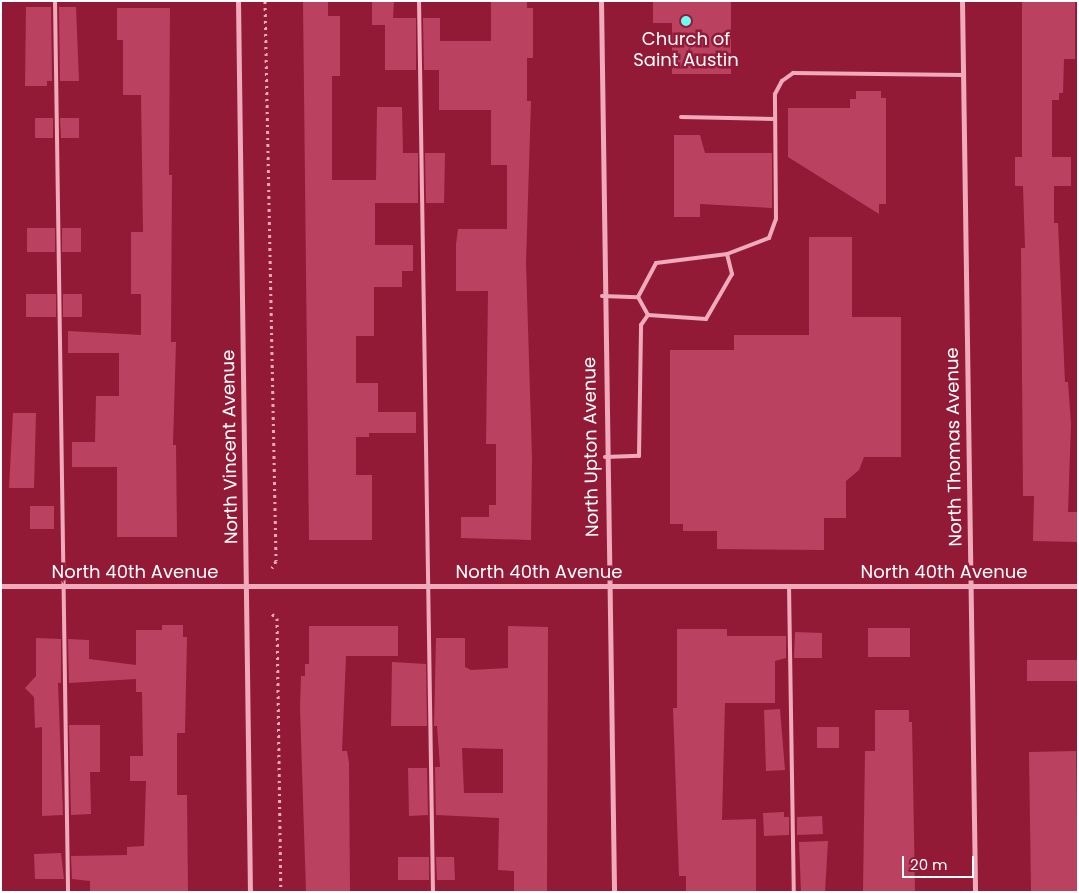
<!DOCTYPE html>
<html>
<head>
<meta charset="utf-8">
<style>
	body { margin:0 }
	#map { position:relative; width:1079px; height:893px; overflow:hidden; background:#931a36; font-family:Poppins,sans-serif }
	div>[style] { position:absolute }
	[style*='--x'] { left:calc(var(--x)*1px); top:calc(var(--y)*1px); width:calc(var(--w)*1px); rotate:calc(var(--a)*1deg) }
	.building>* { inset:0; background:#ba4260 }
	.path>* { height:3px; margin-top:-1.5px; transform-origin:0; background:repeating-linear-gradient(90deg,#efaabb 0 2.5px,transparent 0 6.5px) }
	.lane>* { height:4px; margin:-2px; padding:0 2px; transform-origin:2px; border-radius:2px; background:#efaabb }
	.street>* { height:5px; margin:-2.5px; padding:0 2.5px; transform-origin:2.5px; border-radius:2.5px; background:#efaabb }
	.dots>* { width:14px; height:14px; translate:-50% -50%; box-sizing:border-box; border:2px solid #931a36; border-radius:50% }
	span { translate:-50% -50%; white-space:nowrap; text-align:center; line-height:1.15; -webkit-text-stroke:5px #931a36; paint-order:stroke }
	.poi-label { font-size:18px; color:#fff }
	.street-label { font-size:18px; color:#fff }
	.frame { position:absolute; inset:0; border:2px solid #fff; pointer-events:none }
	.scale { position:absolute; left:902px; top:856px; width:72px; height:22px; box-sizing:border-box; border:2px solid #fff; border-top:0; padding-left:6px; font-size:15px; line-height:18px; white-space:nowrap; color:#fff; -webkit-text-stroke:4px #931a36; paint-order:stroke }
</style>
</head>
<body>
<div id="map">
	<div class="building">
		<div style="clip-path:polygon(303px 1px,328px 1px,328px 16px,340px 16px,340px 76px,332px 76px,332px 180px,376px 180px,377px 107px,402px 107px,403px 153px,418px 153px,418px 203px,375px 203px,375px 245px,413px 245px,413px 271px,402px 271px,402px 287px,374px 287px,374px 336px,356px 336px,356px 383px,378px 383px,378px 412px,416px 412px,416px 433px,369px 433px,369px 437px,356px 437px,356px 475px,372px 475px,372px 540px,309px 540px)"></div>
		<div style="clip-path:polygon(491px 1px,527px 1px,527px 8px,533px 8px,533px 58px,527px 58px,527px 101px,531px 101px,526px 263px,532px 458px,531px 540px,461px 538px,461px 517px,489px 517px,489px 505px,496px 505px,496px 444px,486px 444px,488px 291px,456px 291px,456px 244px,458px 229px,507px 229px,507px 165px,491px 165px,491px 110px,439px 110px,439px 70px,424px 70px,423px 18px,440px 18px,440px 41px,491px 41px)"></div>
		<div style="clip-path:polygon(653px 1px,731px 1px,731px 74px,672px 74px,672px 23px,653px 23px)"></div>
		<div style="clip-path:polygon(1022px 1px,1075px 1px,1075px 59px,1064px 59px,1063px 93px,1059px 93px,1059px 100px,1052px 100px,1052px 157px,1071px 157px,1071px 186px,1054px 186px,1054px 223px,1058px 223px,1059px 246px,1065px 382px,1068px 382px,1071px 424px,1068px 512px,1078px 512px,1078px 542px,1033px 541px,1034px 496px,1023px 496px,1021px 248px,1025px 248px,1023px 186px,1015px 186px,1015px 157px,1022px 157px)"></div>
		<div style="clip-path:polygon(372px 2px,394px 2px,393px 18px,416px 18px,416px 70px,385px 70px,385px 25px,372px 25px)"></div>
		<div style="clip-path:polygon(26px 7px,51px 7px,52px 81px,47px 81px,47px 86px,25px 86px)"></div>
		<div style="clip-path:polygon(59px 7px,76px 7px,79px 81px,60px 81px)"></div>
		<div style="clip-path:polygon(117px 8px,170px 8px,169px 175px,172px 175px,171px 342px,176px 342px,173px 445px,176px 445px,177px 537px,117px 537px,117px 467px,72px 467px,72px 442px,95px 442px,96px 396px,119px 396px,119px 353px,68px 353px,68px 331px,141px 335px,141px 294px,131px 294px,131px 232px,143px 232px,141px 95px,123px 95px,123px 40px,117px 40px)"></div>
		<div style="clip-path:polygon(856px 91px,881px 91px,881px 98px,886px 98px,886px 204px,879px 204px,879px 214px,788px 157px,788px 108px,850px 108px,850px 99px,856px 99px)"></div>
		<div style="clip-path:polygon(35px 118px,53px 118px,53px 138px,35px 138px)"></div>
		<div style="clip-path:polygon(60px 118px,79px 118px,79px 138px,61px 138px)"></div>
		<div style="clip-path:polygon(674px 135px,700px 135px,705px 153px,772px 153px,772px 208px,700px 204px,700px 217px,674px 217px)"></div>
		<div style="clip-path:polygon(425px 153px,445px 153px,444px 203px,426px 203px)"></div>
		<div style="clip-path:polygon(27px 228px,55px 228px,55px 252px,27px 252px)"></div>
		<div style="clip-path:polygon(62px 228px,81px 228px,81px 252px,62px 252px)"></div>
		<div style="clip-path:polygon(809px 237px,852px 237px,852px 317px,901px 317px,901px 457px,864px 457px,859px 470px,846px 481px,846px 518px,824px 518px,824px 550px,717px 549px,717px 531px,683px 531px,683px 524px,670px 524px,670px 350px,734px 350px,734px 335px,809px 335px)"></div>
		<div style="clip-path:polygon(26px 294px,56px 294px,56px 317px,26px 317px)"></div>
		<div style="clip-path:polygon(63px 294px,82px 294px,82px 317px,63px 317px)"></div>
		<div style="clip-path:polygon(13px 413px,36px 413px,34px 488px,9px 488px)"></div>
		<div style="clip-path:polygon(30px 506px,54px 506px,54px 529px,30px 529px)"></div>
		<div style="clip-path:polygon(162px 625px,183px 625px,183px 637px,187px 637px,185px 733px,177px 733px,177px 795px,187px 795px,188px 892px,90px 892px,90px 881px,72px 879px,71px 856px,127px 855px,127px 847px,144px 846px,146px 781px,130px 781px,130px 756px,143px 756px,142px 692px,136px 692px,136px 679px,69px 683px,68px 639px,89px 640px,89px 659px,136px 665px,136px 630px,162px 630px)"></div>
		<div style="clip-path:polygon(309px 626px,398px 626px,398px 656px,346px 656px,342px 751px,347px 751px,349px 763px,350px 892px,306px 892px,300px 708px,301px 676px,305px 676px,305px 664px,309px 664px)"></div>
		<div style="clip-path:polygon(evenodd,508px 626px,548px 627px,547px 892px,514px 892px,514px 871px,498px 870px,499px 818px,436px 815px,435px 767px,440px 767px,437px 726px,434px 726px,436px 638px,465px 638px,465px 667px,471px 670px,508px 668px,508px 626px,462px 748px,503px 749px,503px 793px,464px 793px,462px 748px)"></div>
		<div style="clip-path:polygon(868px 628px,910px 628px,910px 657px,868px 657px)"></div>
		<div style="clip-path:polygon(677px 629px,727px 629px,727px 636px,786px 636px,786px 658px,775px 661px,775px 703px,725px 703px,722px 820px,756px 819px,756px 892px,686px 892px,686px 876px,679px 876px,673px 708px,677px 708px)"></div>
		<div style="clip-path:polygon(795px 632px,822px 633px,822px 658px,794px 658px)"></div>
		<div style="clip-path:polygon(36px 638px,61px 639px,61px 683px,58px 683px,63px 815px,42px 816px,42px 727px,35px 728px,34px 697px,25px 688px,36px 676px)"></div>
		<div style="clip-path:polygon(1027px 660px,1078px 660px,1078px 681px,1027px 681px)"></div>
		<div style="clip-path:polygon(392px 662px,426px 664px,427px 726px,391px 726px)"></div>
		<div style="clip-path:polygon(780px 709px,785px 770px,766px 771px,764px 710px)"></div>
		<div style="clip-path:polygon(875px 710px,909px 710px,909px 722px,912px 722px,915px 892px,863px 892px,865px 751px,875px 751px)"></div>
		<div style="clip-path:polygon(69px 725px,100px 725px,100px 772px,90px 772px,91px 814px,71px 815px)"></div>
		<div style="clip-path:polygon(817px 727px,839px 727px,839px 748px,817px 748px)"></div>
		<div style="clip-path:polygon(1076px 751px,1078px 892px,1031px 892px,1029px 752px)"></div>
		<div style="clip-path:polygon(408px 768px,427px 768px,428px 815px,409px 816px)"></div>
		<div style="clip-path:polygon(784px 812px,784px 817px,789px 817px,789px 835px,764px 836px,763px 813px)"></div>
		<div style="clip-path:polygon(822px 816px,823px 834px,797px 835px,797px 817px)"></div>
		<div style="clip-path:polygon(828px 841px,825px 892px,801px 892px,799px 842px)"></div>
		<div style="clip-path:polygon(61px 853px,64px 879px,35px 879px,34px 854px)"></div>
		<div style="clip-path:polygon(398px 857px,429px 857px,429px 880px,398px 880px)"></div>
		<div style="clip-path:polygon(436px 857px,454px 857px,455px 880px,437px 880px)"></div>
	</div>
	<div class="path">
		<div style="--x:265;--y:1;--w:560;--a:88.87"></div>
		<div style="--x:276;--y:561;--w:8;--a:120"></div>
		<div style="--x:272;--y:614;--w:6;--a:39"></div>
		<div style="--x:277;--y:618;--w:274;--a:89.2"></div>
	</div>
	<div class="lane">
		<div style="--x:55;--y:1;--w:891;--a:89.16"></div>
		<div style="--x:419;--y:1;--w:891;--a:89.1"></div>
		<div style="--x:681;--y:117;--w:94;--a:1.2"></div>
		<div style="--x:727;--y:254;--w:21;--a:76"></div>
		<div style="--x:732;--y:274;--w:52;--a:120"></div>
		<div style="--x:706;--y:319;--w:58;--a:-176.1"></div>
		<div style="--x:648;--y:315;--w:21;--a:-119"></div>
		<div style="--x:638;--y:297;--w:38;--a:-62"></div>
		<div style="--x:656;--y:263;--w:72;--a:-7.2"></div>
		<div style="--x:727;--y:254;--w:45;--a:-20.9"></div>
		<div style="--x:769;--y:238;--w:20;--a:-70"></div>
		<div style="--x:776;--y:219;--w:125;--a:-90.5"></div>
		<div style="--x:775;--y:94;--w:15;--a:-62"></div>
		<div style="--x:782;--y:81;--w:14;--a:-36"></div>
		<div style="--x:793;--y:73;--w:170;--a:0.7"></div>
		<div style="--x:602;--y:296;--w:36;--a:2"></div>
		<div style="--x:605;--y:457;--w:34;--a:-2"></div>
		<div style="--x:639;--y:456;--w:131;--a:-89.1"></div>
		<div style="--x:641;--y:325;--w:12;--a:-55"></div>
		<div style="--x:789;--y:586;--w:306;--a:89.1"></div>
	</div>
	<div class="street">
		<div style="--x:238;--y:1;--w:891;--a:89.23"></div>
		<div style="--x:601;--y:1;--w:891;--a:89.16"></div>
		<div style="--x:962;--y:1;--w:891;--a:89.16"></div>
		<div style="--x:1;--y:586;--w:1077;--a:0"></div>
	</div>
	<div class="dots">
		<div style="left:686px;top:21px;background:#68fff2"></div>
	</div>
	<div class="poi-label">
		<span style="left:686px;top:50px">Church of<br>Saint Austin</span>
	</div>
	<div class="street-label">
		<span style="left:230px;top:447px;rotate:-91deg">North Vincent Avenue</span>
		<span style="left:591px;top:447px;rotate:-91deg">North Upton Avenue</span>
		<span style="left:954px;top:447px;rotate:-91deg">North Thomas Avenue</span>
		<span style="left:135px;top:572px">North 40th Avenue</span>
		<span style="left:539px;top:572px">North 40th Avenue</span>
		<span style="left:944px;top:572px">North 40th Avenue</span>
	</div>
	<div class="frame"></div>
	<div class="scale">20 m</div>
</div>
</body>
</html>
